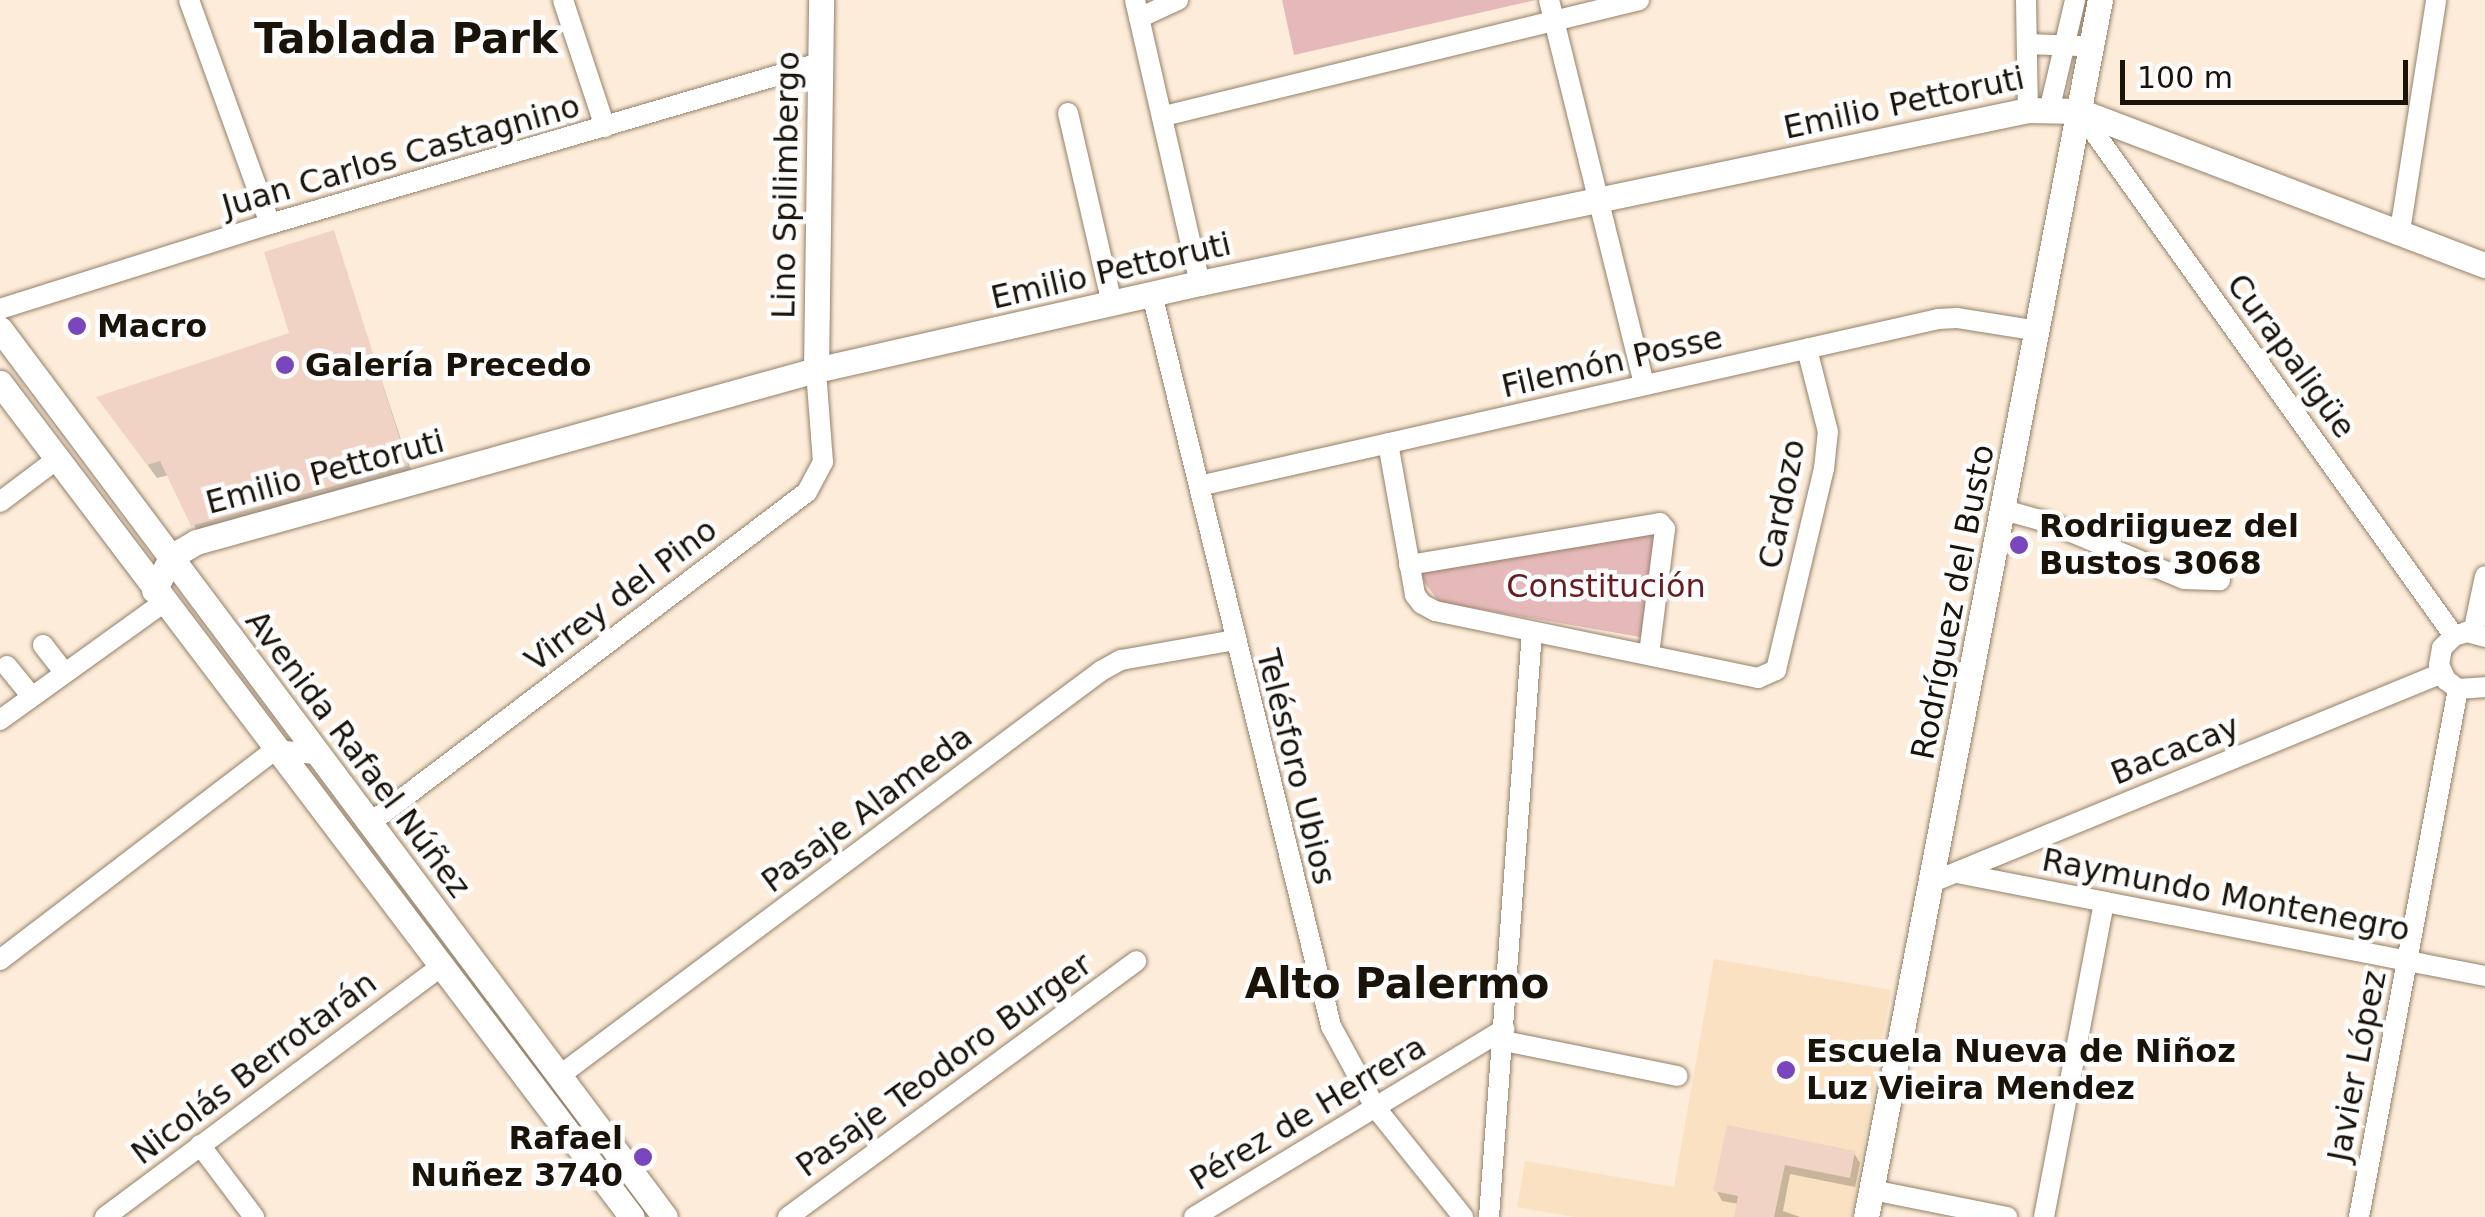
<!DOCTYPE html>
<html>
<head>
<meta charset="utf-8">
<style>
	body { margin:0 }
	#map { position:relative; width:2485px; height:1217px; overflow:hidden; background:#fdecd9; font-family:"DejaVu Sans",sans-serif }
	div>[style] { position:absolute }
	[style*='--x'] { left:calc(var(--x)*1px); top:calc(var(--y)*1px); width:calc(var(--w)*1px); rotate:calc(var(--a)*1deg) }
	.built>* { inset:0; background:#fae1c2 }
	.green>* { inset:0; background:#e5b9b9 }
	.shadow>* { inset:0; background:#0003 }
	.building>* { inset:0; background:#f1d3c5 }
	.roads { filter:drop-shadow(0 0 2px #94816b) drop-shadow(0 0 2px #94816b) }
	.minor>* { height:20px; margin:-10px; padding:0 10px; transform-origin:10px; border-radius:10px; background:#fff }
	.major>* { height:25px; margin:-12.5px; padding:0 12.5px; transform-origin:12.5px; border-radius:12.5px; background:#fff }
	.dots>* { width:28px; height:28px; translate:-50% -50%; box-sizing:border-box; border:5px solid #fdfdfd; border-radius:50% }
	span { translate:-50% -50%; white-space:nowrap; text-align:center; line-height:1.15; -webkit-text-stroke:9px #fdfdfd; paint-order:stroke }
	.street-label { font-size:32px; color:#1a130a }
	.poi-label { font-size:32px; color:#1a130a; font-weight:700 }
	.left { translate:0 -50%; text-align:left }
	.right { translate:-100% -50%; text-align:right }
	.park-label { font-size:32px; color:#691b24 }
	.district-label { font-size:42px; color:#1a130a; font-weight:700 }
	.scale { position:absolute; left:2120px; top:60px; width:288px; height:45px; box-sizing:border-box; border:5px solid #1a130a; border-top:0; padding-left:12px; font-size:30px; line-height:35px; white-space:nowrap; color:#1a130a; -webkit-text-stroke:8px #fdfdfd; paint-order:stroke }
</style>
</head>
<body>
<div id="map">
	<div class="built">
		<div style="clip-path:polygon(1714px 959px,1891px 990px,1851px 1217px,1575px 1217px,1517px 1207px,1525px 1161px,1674px 1187px)"></div>
	</div>
	<div class="green">
		<div style="clip-path:polygon(1282px 0,1536px 0,1294px 55px)"></div>
		<div style="clip-path:polygon(1655px 533px,1646px 638px,1439px 602px,1415px 569px)"></div>
	</div>
	<div class="shadow">
		<div style="clip-path:polygon(333px 233px,414px 479px,201px 539px,169px 475px,157px 478px,108px 411px,292px 334px)"></div>
		<div style="clip-path:polygon(1729px 1128px,1854px 1153px,1860px 1163px,1855px 1187px,1790px 1174px,1783px 1211px,1800px 1217px,1737px 1217px,1739px 1204px,1722px 1201px,1716px 1190px)"></div>
	</div>
	<div class="building">
		<div style="clip-path:polygon(334px 230px,408px 465px,191px 526px,160px 461px,147px 465px,96px 397px,289px 333px,264px 252px)"></div>
		<div style="clip-path:polygon(1727px 1125px,1855px 1151px,1850px 1178px,1785px 1165px,1774px 1217px,1734px 1217px,1738px 1196px,1713px 1191px)"></div>
	</div>
	<div class="roads">
		<div class="minor">
			<div style="--x:189;--y:0;--w:238;--a:70.1"></div>
			<div style="--x:563;--y:0;--w:134;--a:71.7"></div>
			<div style="--x:1135;--y:0;--w:290;--a:77.1"></div>
			<div style="--x:1549;--y:0;--w:396;--a:76.1"></div>
			<div style="--x:2026;--y:0;--w:110;--a:89"></div>
			<div style="--x:1139;--y:18;--w:43;--a:-24.8"></div>
			<div style="--x:2027;--y:44;--w:53;--a:2.2"></div>
			<div style="--x:2050;--y:107;--w:110;--a:-76.8"></div>
			<div style="--x:2079;--y:111;--w:645;--a:54.46"></div>
			<div style="--x:1068;--y:113;--w:195;--a:77"></div>
			<div style="--x:1164;--y:116;--w:489;--a:-13.7"></div>
			<div style="--x:2400;--y:231;--w:234;--a:-81.1"></div>
			<div style="--x:1152;--y:294;--w:754;--a:76.26"></div>
			<div style="--x:1331;--y:1026;--w:92;--a:61.5"></div>
			<div style="--x:1375;--y:1107;--w:141;--a:51.3"></div>
			<div style="--x:0;--y:309;--w:283;--a:-17.5"></div>
			<div style="--x:270;--y:224;--w:573;--a:-16.32"></div>
			<div style="--x:1388;--y:443;--w:154;--a:79.9"></div>
			<div style="--x:1415;--y:595;--w:11;--a:52"></div>
			<div style="--x:1422;--y:604;--w:15;--a:28"></div>
			<div style="--x:1435;--y:611;--w:330;--a:11.7"></div>
			<div style="--x:1758;--y:678;--w:20;--a:-24"></div>
			<div style="--x:1776;--y:670;--w:207;--a:-76.6"></div>
			<div style="--x:1824;--y:469;--w:37;--a:-84"></div>
			<div style="--x:1828;--y:432;--w:86;--a:-104.2"></div>
			<div style="--x:1199;--y:486;--w:758;--a:-12.73"></div>
			<div style="--x:1938;--y:319;--w:19;--a:-3"></div>
			<div style="--x:1957;--y:318;--w:83;--a:9"></div>
			<div style="--x:0;--y:502;--w:71;--a:-37"></div>
			<div style="--x:2004;--y:510;--w:45;--a:15.6"></div>
			<div style="--x:2047;--y:522;--w:148;--a:22.6"></div>
			<div style="--x:2184;--y:579;--w:36;--a:2"></div>
			<div style="--x:1409;--y:565;--w:254;--a:-9.5"></div>
			<div style="--x:1660;--y:523;--w:8;--a:50"></div>
			<div style="--x:1665;--y:529;--w:126;--a:97.3"></div>
			<div style="--x:2473;--y:633;--w:58;--a:-78.1"></div>
			<div style="--x:2485;--y:637;--w:19;--a:-164"></div>
			<div style="--x:2467;--y:632;--w:14;--a:163"></div>
			<div style="--x:2454;--y:636;--w:17;--a:135"></div>
			<div style="--x:2442;--y:648;--w:17;--a:100"></div>
			<div style="--x:2439;--y:665;--w:17;--a:65"></div>
			<div style="--x:2446;--y:680;--w:15;--a:37"></div>
			<div style="--x:2458;--y:689;--w:27;--a:-4"></div>
			<div style="--x:43;--y:645;--w:34;--a:52"></div>
			<div style="--x:7;--y:666;--w:38;--a:51"></div>
			<div style="--x:0;--y:720;--w:202;--a:-35.7"></div>
			<div style="--x:370;--y:823;--w:548;--a:-37.14"></div>
			<div style="--x:807;--y:492;--w:34;--a:-62"></div>
			<div style="--x:823;--y:462;--w:92;--a:-94.4"></div>
			<div style="--x:1957;--y:873;--w:538;--a:11.04"></div>
			<div style="--x:1930;--y:883;--w:553;--a:-22.3"></div>
			<div style="--x:0;--y:960;--w:346;--a:-37.4"></div>
			<div style="--x:275;--y:750;--w:40;--a:5.7"></div>
			<div style="--x:1504;--y:1041;--w:177;--a:11.4"></div>
			<div style="--x:559;--y:1076;--w:677;--a:-36.77"></div>
			<div style="--x:1101;--y:671;--w:23;--a:-29"></div>
			<div style="--x:1121;--y:660;--w:115;--a:-10"></div>
			<div style="--x:200;--y:1145;--w:90;--a:53.1"></div>
			<div style="--x:1872;--y:1190;--w:138;--a:11.3"></div>
			<div style="--x:105;--y:1217;--w:417;--a:-36.7"></div>
			<div style="--x:788;--y:1217;--w:432;--a:-36.3"></div>
			<div style="--x:1194;--y:1217;--w:363;--a:-31.2"></div>
			<div style="--x:1489;--y:1217;--w:587;--a:-85.8"></div>
			<div style="--x:2044;--y:1217;--w:321;--a:-79.2"></div>
			<div style="--x:2359;--y:1217;--w:537;--a:-79.38"></div>
		</div>
		<div class="major">
			<div style="--x:0;--y:329;--w:1109;--a:53.17"></div>
			<div style="--x:816;--y:370;--w:370;--a:-89.2"></div>
			<div style="--x:0;--y:383;--w:1046;--a:52.85"></div>
			<div style="--x:154;--y:590;--w:38;--a:-62"></div>
			<div style="--x:172;--y:556;--w:28;--a:-30"></div>
			<div style="--x:196;--y:542;--w:643;--a:-15.51"></div>
			<div style="--x:816;--y:370;--w:394;--a:-12.8"></div>
			<div style="--x:1200;--y:283;--w:846;--a:-11.8"></div>
			<div style="--x:2028;--y:110;--w:51;--a:1.1"></div>
			<div style="--x:2079;--y:111;--w:434;--a:20.8"></div>
			<div style="--x:1866;--y:1217;--w:1239;--a:-79.12"></div>
		</div>
	</div>
	<div class="dots">
		<div style="left:77px;top:326px;background:#7946be"></div>
		<div style="left:285px;top:365px;background:#7946be"></div>
		<div style="left:2019px;top:545px;background:#7946be"></div>
		<div style="left:1786px;top:1070px;background:#7946be"></div>
		<div style="left:643px;top:1157px;background:#7946be"></div>
	</div>
	<div class="street-label">
		<span style="left:1904px;top:103px;rotate:-12deg">Emilio Pettoruti</span>
		<span style="left:401px;top:156px;rotate:-16deg">Juan Carlos Castagnino</span>
		<span style="left:786px;top:185px;rotate:-89deg">Lino Spilimbergo</span>
		<span style="left:1111px;top:271px;rotate:-13deg">Emilio Pettoruti</span>
		<span style="left:2291px;top:356px;rotate:54deg">Curapaligüe</span>
		<span style="left:1612px;top:362px;rotate:-13deg">Filemón Posse</span>
		<span style="left:325px;top:472px;rotate:-15deg">Emilio Pettoruti</span>
		<span style="left:1782px;top:504px;rotate:-79deg">Cardozo</span>
		<span style="left:621px;top:595px;rotate:-37deg">Virrey del Pino</span>
		<span style="left:1953px;top:602px;rotate:-79deg">Rodríguez del Busto</span>
		<span style="left:2175px;top:750px;rotate:-22deg">Bacacay</span>
		<span style="left:358px;top:754px;rotate:53deg">Avenida Rafael Núñez</span>
		<span style="left:1296px;top:767px;rotate:76deg">Telésforo Ubios</span>
		<span style="left:867px;top:809px;rotate:-37deg">Pasaje Alameda</span>
		<span style="left:2226px;top:895px;rotate:11deg">Raymundo Montenegro</span>
		<span style="left:944px;top:1065px;rotate:-36deg">Pasaje Teodoro Burger</span>
		<span style="left:2357px;top:1066px;rotate:-79deg">Javier López</span>
		<span style="left:254px;top:1068px;rotate:-37deg">Nicolás Berrotarán</span>
		<span style="left:1308px;top:1113px;rotate:-31deg">Pérez de Herrera</span>
	</div>
	<div class="poi-label">
		<span class="left" style="left:97px;top:326px">Macro</span>
		<span class="left" style="left:305px;top:365px">Galería Precedo</span>
		<span class="left" style="left:2039px;top:545px">Rodriiguez del<br>Bustos 3068</span>
		<span class="left" style="left:1806px;top:1070px">Escuela Nueva de Niñoz<br>Luz Vieira Mendez</span>
		<span class="right" style="left:623px;top:1157px">Rafael<br>Nuñez 3740</span>
	</div>
	<div class="park-label">
		<span style="left:1606px;top:586px">Constitución</span>
	</div>
	<div class="district-label">
		<span style="left:406px;top:39px">Tablada Park</span>
		<span style="left:1397px;top:984px">Alto Palermo</span>
	</div>
	<div class="scale">100 m</div>
</div>
</body>
</html>
